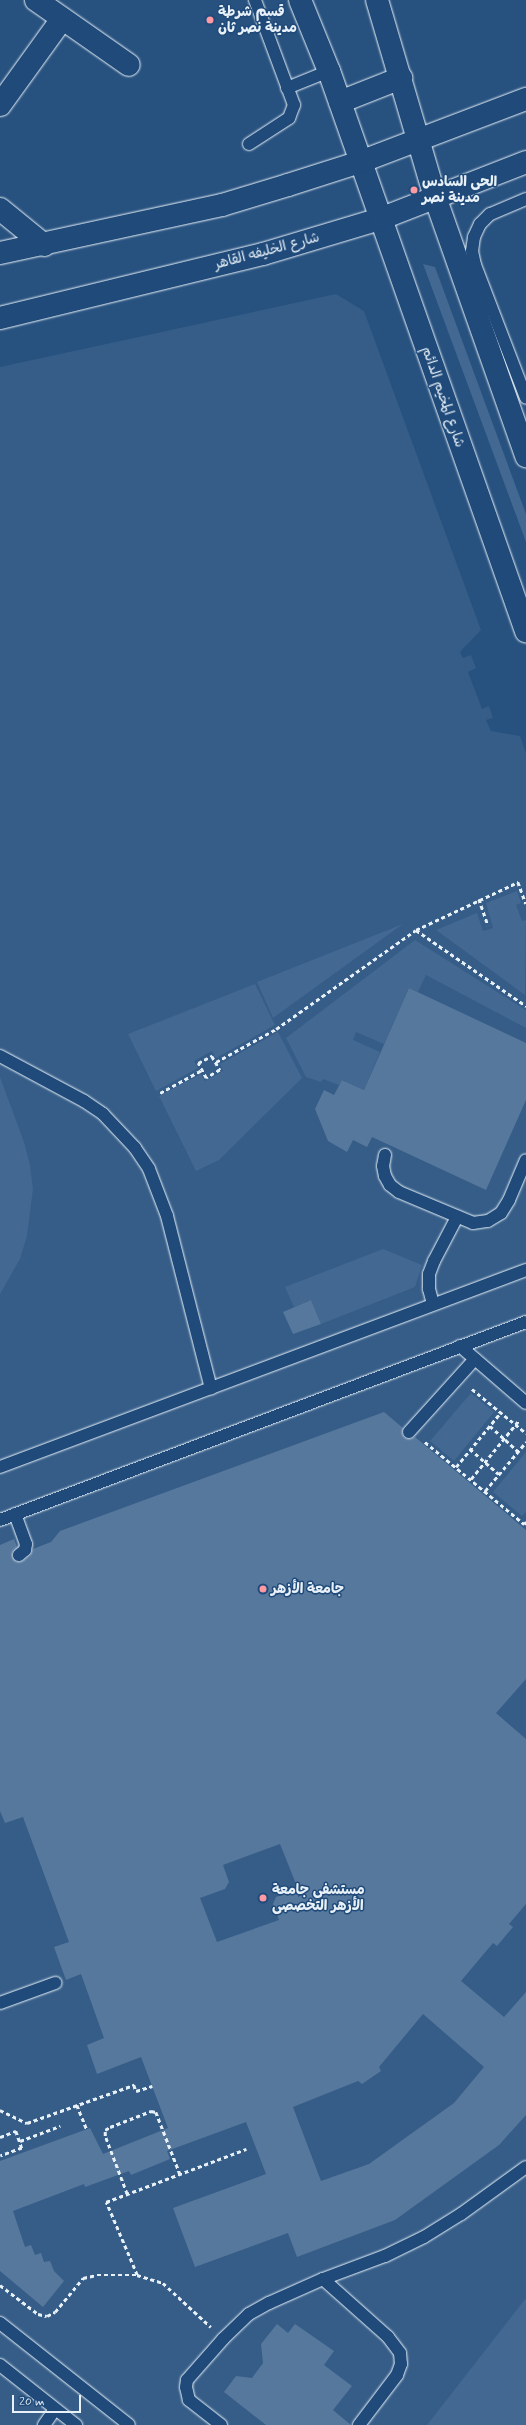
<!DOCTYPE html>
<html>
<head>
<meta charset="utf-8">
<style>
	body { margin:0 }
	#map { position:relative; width:526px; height:2425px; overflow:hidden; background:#27517f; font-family:Mynerve,"Playpen Sans Arabic",sans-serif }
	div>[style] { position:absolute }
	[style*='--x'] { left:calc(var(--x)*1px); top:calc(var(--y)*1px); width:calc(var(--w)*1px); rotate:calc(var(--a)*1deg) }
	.built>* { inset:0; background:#355d88 }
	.green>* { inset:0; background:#436891 }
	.building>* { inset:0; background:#57789d }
	.path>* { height:2.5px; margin-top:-1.25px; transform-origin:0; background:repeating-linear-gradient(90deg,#e8f1f8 0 4px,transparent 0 7px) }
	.roads { filter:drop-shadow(0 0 1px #e8f1f8) drop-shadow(0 0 1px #e8f1f8) }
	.lane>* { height:12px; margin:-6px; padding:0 6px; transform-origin:6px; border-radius:6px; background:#1f4a7a }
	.street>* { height:22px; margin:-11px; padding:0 11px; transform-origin:11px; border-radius:11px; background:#1f4a7a }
	.primary>* { height:22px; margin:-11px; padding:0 11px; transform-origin:11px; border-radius:11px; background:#1f4a7a }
	.dots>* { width:11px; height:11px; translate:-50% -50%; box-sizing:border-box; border:2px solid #1f4a7a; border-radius:50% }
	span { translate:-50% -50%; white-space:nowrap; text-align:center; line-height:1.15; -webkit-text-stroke:3px #1f4a7a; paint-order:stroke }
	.poi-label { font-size:14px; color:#e8f1f8; font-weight:700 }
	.left { translate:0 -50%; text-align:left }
	.street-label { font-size:14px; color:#e8f1f8 }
	.scale { position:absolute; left:12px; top:2395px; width:69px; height:18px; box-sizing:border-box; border:2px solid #e8f1f8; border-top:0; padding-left:5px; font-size:12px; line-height:14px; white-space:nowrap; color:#e8f1f8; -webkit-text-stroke:3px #1f4a7a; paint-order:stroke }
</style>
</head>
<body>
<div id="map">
	<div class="built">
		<div style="clip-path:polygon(336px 294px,364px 311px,481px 630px,460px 652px,463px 658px,471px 655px,476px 668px,468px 672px,482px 709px,489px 706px,493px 718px,486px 720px,491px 731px,520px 736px,526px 753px,526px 2425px,0 2425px,0 367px)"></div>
	</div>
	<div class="green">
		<div style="clip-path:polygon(423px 264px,435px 267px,526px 514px,526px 542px)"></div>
		<div style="clip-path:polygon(517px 891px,521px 903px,516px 905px,522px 921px,526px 920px,525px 995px,436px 930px,477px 913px,483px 931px,493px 928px,486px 903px)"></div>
		<div style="clip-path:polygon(403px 924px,273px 1018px,257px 982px)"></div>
		<div style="clip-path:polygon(415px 940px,526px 1010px,526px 1028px,426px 975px,418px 992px,409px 988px,384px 1044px,356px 1032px,353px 1040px,380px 1052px,364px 1090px,343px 1080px,339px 1085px,323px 1079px,321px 1082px,306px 1077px,286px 1038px)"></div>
		<div style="clip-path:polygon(255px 984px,275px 1025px,216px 1058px,212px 1051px,194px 1061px,198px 1068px,156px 1091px,128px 1034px)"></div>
		<div style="clip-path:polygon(278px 1032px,302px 1078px,219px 1160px,196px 1171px,159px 1096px,201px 1074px,205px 1081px,223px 1071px,220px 1064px)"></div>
		<div style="clip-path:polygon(0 1077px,24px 1142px,30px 1165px,33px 1189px,27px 1236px,20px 1259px,0 1294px)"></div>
		<div style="clip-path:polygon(383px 1249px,422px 1265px,415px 1287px,321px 1324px,311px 1300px,294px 1307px,285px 1287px)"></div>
		<div style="clip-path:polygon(471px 1393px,494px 1412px,454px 1461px,430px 1441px)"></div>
		<div style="clip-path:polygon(526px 1452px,526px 1512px,522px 1516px,493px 1492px)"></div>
		<div style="clip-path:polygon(526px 2298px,526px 2425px,427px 2425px)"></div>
	</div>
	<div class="building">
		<div style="clip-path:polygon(409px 988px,526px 1043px,526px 1100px,486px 1190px,372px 1137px,367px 1147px,353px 1140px,347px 1152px,328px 1141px,315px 1109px,324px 1090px,334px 1095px,342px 1080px,364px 1090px)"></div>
		<div style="clip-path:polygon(311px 1300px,321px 1324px,293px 1334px,283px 1312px)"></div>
		<div style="clip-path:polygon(evenodd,384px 1412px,403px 1428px,402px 1434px,404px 1438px,411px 1439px,415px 1437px,526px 1530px,526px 1679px,496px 1713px,526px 1739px,526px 1904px,509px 1924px,513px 1927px,497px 1946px,493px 1943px,461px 1981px,504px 2017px,526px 1992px,526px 2115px,499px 2145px,395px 2220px,297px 2257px,288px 2233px,195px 2267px,173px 2208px,266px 2174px,246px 2122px,167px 2151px,170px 2159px,131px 2175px,129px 2171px,85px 2187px,84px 2184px,13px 2211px,25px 2247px,31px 2245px,35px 2255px,41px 2253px,44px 2262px,50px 2261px,54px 2271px,64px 2281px,43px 2307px,0 2271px,0 2161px,90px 2128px,103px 2154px,168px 2128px,141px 2057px,97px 2074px,87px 2045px,104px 2038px,81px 1974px,66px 1980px,54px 1947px,69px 1942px,23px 1817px,5px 1823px,0 1811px,0 1545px,14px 1539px,17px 1547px,12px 1552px,12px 1557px,16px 1562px,21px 1562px,30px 1556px,33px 1549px,51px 1542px,60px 1531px,384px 1412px,280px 1844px,298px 1889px,276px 1897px,273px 1904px,279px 1920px,217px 1942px,200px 1898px,225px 1889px,229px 1882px,223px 1865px,280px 1844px,384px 1412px,423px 2014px,484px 2067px,454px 2103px,369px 2164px,321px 2181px,293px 2107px,358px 2081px,362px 2084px,381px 2071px,379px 2067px,423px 2014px)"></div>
		<div style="clip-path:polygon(277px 2324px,288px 2333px,295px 2324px,334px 2351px,324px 2365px,352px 2386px,333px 2410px,351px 2425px,266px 2425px,224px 2392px,236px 2376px,252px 2378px,263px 2363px,261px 2344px)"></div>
	</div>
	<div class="path">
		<div style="--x:479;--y:899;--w:28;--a:71"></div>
		<div style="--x:416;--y:930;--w:134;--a:34.6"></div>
		<div style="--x:212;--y:1056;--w:16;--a:60"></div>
		<div style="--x:220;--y:1070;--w:16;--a:150"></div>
		<div style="--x:206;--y:1078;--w:17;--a:-118"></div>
		<div style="--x:198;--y:1063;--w:16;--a:-27"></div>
		<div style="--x:216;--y:1062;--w:68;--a:-28.8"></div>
		<div style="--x:276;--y:1029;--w:171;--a:-35.3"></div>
		<div style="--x:416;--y:930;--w:113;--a:-25.2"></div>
		<div style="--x:518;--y:882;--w:23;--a:70"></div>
		<div style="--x:160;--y:1093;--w:48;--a:-28.7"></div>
		<div style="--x:472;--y:1389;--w:70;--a:39.2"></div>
		<div style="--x:490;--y:1426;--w:38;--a:42"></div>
		<div style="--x:425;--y:1442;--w:129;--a:39.6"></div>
		<div style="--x:524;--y:1524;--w:3;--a:-45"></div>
		<div style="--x:470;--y:1449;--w:38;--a:41"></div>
		<div style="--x:456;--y:1467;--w:71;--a:-50.7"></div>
		<div style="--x:471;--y:1479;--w:77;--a:-50.8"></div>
		<div style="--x:485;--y:1491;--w:64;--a:-50.1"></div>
		<div style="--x:77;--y:2105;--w:27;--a:68"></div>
		<div style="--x:0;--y:2110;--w:30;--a:26"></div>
		<div style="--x:27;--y:2123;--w:114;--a:-19.6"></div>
		<div style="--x:134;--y:2085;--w:6;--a:72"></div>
		<div style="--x:136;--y:2091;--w:17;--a:-17"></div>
		<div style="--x:0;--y:2137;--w:17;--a:-21"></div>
		<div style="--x:16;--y:2131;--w:18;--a:71"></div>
		<div style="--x:22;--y:2148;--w:23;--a:160"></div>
		<div style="--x:20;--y:2141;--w:43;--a:-20.6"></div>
		<div style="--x:127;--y:2194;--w:62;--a:-110.8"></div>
		<div style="--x:105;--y:2136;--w:6;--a:-90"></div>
		<div style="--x:105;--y:2130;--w:6;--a:-31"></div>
		<div style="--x:110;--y:2127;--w:44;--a:-21.3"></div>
		<div style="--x:151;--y:2111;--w:5;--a:11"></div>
		<div style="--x:156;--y:2112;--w:66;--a:68.8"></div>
		<div style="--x:137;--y:2275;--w:79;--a:-113"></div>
		<div style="--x:106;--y:2202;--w:150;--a:-20.7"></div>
		<div style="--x:0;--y:2285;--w:48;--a:37.3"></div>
		<div style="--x:38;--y:2314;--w:9;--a:13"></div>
		<div style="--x:47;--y:2316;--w:9;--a:-27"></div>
		<div style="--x:55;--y:2312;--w:44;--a:-50.5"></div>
		<div style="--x:83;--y:2278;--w:14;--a:-12"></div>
		<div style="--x:97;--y:2275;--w:40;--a:0"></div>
		<div style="--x:137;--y:2275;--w:27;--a:17"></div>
		<div style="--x:163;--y:2283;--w:65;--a:42.5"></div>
	</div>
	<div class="roads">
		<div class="lane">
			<div style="--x:287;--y:88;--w:45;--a:-22"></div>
			<div style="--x:249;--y:144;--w:48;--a:-33"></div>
			<div style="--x:289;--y:118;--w:14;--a:-69"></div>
			<div style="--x:294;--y:105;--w:112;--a:-110.4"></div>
			<div style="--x:526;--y:199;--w:39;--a:157"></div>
			<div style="--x:490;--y:214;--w:14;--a:135"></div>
			<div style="--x:480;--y:224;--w:14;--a:115"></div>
			<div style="--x:474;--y:237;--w:14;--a:98"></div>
			<div style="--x:472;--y:251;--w:14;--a:78"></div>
			<div style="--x:475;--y:265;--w:142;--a:69"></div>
			<div style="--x:0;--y:1056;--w:95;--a:28.2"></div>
			<div style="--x:84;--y:1101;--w:23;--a:34"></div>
			<div style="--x:103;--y:1114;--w:47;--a:46.7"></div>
			<div style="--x:135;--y:1148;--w:25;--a:56"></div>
			<div style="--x:149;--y:1169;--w:50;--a:69"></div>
			<div style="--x:167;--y:1216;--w:178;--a:75.7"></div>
			<div style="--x:385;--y:1155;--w:11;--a:100"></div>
			<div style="--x:383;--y:1166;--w:10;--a:79"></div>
			<div style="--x:385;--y:1176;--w:10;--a:61"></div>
			<div style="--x:390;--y:1185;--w:11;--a:38"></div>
			<div style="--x:399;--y:1192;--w:80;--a:22.7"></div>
			<div style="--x:473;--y:1223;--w:15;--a:-8"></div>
			<div style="--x:488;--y:1221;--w:15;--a:-32"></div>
			<div style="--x:501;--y:1213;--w:15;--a:-58"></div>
			<div style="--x:509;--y:1200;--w:43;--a:-67"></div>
			<div style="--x:433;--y:1304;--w:16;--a:-105"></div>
			<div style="--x:429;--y:1289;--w:15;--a:-90"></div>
			<div style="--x:429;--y:1274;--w:14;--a:-69"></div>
			<div style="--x:434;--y:1261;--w:50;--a:-62.4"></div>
			<div style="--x:460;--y:1346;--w:87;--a:40.8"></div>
			<div style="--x:409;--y:1432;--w:98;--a:-47.9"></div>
			<div style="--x:0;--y:1467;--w:562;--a:-20.53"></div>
			<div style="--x:15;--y:1514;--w:32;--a:70"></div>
			<div style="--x:26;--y:1544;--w:6;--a:99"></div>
			<div style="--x:25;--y:1550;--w:8;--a:140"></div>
			<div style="--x:0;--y:1520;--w:562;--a:-20.63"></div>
			<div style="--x:0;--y:2003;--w:59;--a:-20"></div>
			<div style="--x:323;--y:2279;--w:87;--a:41.7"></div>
			<div style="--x:388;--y:2337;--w:20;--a:53"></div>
			<div style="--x:400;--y:2353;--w:11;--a:85"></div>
			<div style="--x:401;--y:2364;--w:12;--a:110"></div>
			<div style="--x:397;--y:2375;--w:63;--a:127.2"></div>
			<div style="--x:0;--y:2323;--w:164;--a:38.3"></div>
			<div style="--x:0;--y:2365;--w:97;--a:38.3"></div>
			<div style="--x:44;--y:2425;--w:19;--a:-55"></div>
			<div style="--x:221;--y:2425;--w:41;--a:-142"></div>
			<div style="--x:189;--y:2400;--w:13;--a:-103"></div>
			<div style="--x:186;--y:2387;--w:7;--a:-82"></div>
			<div style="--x:187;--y:2380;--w:55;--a:-48.7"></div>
			<div style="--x:223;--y:2339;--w:36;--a:-44"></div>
			<div style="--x:249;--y:2314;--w:23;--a:-29"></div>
			<div style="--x:269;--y:2303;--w:59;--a:-24"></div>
			<div style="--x:323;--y:2279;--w:66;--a:-20.4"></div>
			<div style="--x:385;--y:2256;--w:43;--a:-26"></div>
			<div style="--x:424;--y:2237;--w:44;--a:-31.9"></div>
			<div style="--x:461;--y:2214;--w:80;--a:-35.9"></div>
		</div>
		<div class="street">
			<div style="--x:36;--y:0;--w:113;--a:35"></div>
			<div style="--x:0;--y:105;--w:106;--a:-54.2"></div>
			<div style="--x:0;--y:209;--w:57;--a:39.3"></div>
		</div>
		<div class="primary">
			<div style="--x:300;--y:0;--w:77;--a:67.8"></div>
			<div style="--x:329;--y:71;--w:594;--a:70.62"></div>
			<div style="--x:377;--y:0;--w:205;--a:73.6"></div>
			<div style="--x:435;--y:197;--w:275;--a:70.6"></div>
			<div style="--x:340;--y:102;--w:66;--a:-21.5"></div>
			<div style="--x:0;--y:253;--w:227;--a:-12.2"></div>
			<div style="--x:222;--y:205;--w:69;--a:-16.9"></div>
			<div style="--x:288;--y:185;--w:76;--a:-17.7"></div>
			<div style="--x:360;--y:162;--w:178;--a:-20.8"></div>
			<div style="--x:0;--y:318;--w:271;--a:-13.7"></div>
			<div style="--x:263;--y:254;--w:122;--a:-16.7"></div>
			<div style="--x:380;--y:219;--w:157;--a:-21.3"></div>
		</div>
	</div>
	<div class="dots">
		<div style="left:210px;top:20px;background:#ff9aa2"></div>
		<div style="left:414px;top:190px;background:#ff9aa2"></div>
		<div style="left:263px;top:1589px;background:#ff9aa2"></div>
		<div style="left:263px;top:1898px;background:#ff9aa2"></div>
	</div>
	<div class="poi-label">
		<span class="left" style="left:218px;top:20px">قسم شرطة<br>مدينة نصر ثان</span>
		<span class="left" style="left:422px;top:190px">الحى السادس<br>مدينة نصر</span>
		<span class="left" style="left:271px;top:1589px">جامعة الأزهر</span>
		<span class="left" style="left:272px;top:1898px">مستشفى جامعة<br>الأزهر التخصصى</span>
	</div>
	<div class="street-label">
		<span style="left:267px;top:251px;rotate:-15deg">شارع الخليفه القاهر</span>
		<span style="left:443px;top:397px;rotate:71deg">شارع المخيم الدائم</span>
	</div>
	<div class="scale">20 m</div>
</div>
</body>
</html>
